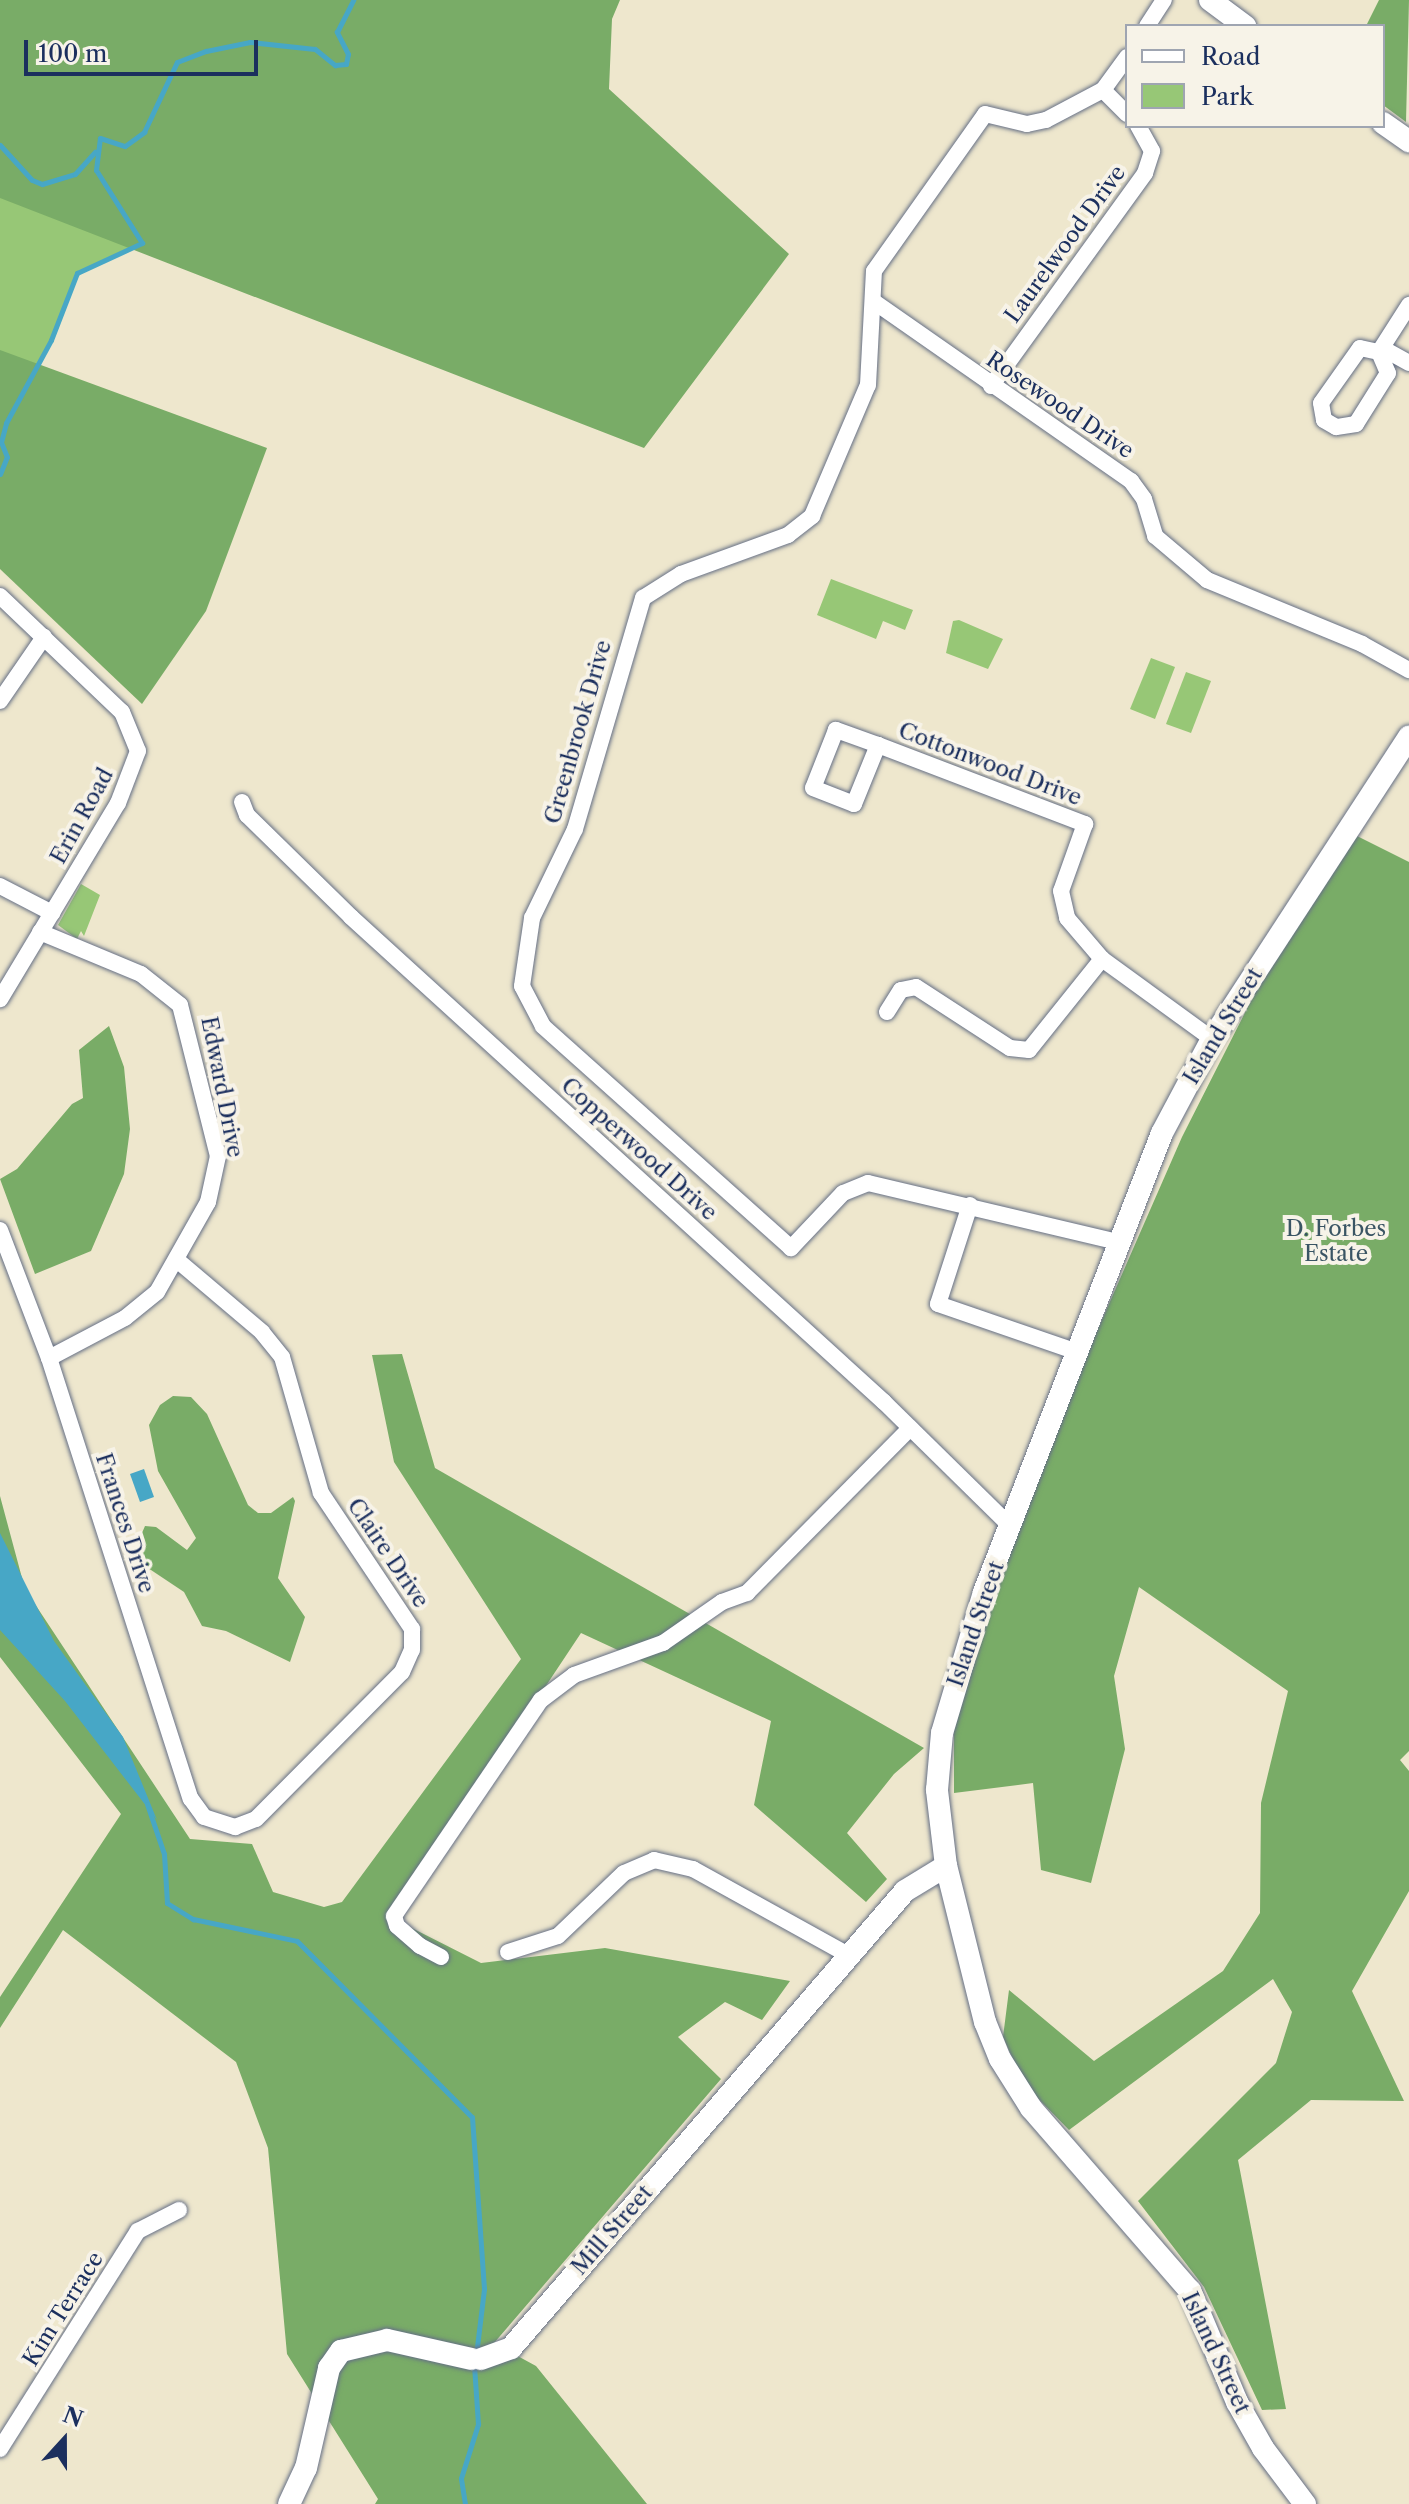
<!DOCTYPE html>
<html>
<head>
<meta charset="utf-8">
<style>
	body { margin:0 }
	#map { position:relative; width:1409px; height:2504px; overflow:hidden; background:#eee7cd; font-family:"Libre Caslon Text",serif }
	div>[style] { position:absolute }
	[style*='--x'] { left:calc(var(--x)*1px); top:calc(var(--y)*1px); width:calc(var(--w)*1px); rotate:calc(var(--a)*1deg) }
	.green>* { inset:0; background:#97c776 }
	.forest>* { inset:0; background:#79ac67 }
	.water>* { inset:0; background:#47a7c6 }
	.stream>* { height:5px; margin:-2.5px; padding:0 2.5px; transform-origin:2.5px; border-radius:2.5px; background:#47a7c6 }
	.roads { filter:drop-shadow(0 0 2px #656f85) drop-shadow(0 0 2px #656f85) }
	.street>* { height:16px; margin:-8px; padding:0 8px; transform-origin:8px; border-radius:8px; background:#fff }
	.secondary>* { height:22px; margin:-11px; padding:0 11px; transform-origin:11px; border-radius:11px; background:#fff }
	span { translate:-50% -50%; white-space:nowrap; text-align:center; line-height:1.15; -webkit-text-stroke:8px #f7f3e8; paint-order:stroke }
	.street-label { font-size:22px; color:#1b2f5e }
	.park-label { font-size:22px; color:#3a5564 }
	.legend { position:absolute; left:1125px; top:24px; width:260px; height:104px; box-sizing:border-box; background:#f7f3e8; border:2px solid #9fa5b1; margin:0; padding:10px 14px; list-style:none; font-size:24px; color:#1b2f5e }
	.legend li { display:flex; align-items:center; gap:16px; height:40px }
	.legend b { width:40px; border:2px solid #9fa5b1 }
	.north { position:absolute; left:24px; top:2400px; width:80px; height:80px; -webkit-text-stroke:6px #f7f3e8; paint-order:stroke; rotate:21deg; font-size:22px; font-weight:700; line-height:32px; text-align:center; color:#1b2f5e }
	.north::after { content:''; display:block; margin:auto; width:28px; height:36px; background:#1b2f5e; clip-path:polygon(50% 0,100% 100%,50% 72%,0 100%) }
	.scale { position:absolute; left:24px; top:40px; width:234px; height:36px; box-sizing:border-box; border:4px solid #1b2f5e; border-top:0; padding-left:10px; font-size:24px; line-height:28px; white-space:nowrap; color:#1b2f5e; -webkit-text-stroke:6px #f7f3e8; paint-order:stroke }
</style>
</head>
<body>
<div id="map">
	<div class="green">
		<div style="clip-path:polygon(0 145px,136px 248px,77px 273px,51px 340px,6px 423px,0 474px)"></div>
		<div style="clip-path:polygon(831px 579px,913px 610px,905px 630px,883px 621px,876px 639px,817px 615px)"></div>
		<div style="clip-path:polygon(959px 620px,1003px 639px,988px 669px,946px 653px,953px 621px)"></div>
		<div style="clip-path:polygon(1151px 658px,1175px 667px,1155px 719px,1130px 709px)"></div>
		<div style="clip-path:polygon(1186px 672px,1211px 681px,1191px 733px,1166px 724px)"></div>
		<div style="clip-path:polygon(81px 884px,100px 895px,84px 936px,81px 931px,77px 939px,58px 925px)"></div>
	</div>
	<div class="forest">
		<div style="clip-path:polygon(0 0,620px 0,612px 19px,609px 89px,789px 254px,644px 448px,0 198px)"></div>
		<div style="clip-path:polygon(1379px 0,1409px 0,1406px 122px,1383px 105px,1383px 26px,1366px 26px)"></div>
		<div style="clip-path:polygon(0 350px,267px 448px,206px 611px,142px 704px,0 569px)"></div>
		<div style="clip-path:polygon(1339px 827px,1409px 862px,1409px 1751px,1400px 1760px,1409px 1771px,1409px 1891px,1352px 1991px,1404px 2101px,1311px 2100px,1238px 2160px,1286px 2409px,1262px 2410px,1204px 2287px,1138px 2201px,1276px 2063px,1292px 2012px,1273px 1979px,1069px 2130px,1024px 2084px,1003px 2037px,1009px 1990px,1094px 2061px,1223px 1971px,1260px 1913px,1261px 1803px,1288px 1691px,1139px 1587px,1114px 1676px,1125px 1749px,1091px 1883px,1041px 1870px,1033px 1783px,954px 1793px,954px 1658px,1182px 1137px)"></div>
		<div style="clip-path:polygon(109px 1026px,124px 1067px,130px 1129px,124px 1174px,91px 1251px,35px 1274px,0 1179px,17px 1169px,72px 1104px,83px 1098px,79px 1050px)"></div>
		<div style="clip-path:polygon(402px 1354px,435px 1468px,924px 1748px,894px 1774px,847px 1833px,887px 1879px,866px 1902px,754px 1805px,771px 1721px,581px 1633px,392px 1918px,481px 1963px,605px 1948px,790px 1981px,762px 2020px,725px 2002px,678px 2037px,721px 2079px,494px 2343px,536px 2366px,647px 2504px,375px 2504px,378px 2499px,287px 2354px,268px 2148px,236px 2062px,63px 1930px,0 2028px,0 1997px,121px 1814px,0 1657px,0 1496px,25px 1589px,190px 1839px,252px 1844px,273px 1892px,324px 1907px,342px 1902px,521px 1659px,394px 1462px,372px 1355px)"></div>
		<div style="clip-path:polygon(173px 1396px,191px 1397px,207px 1414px,248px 1505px,258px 1513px,271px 1513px,293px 1497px,295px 1501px,278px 1578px,305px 1617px,290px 1662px,226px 1631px,202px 1626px,184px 1592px,145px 1566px,135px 1549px,145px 1526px,156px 1527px,187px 1550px,196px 1538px,158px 1471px,149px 1425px,160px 1405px)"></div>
	</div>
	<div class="water">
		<div style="clip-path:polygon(144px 1469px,154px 1497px,140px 1502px,130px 1474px)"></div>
		<div style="clip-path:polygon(0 1533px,54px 1641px,123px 1737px,157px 1820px,65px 1701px,0 1630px)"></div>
	</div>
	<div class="stream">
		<div style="--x:0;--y:145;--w:47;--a:47.6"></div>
		<div style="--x:32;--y:180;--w:11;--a:22"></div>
		<div style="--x:42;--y:184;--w:34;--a:-17"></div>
		<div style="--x:75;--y:174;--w:30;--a:-48"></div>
		<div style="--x:0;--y:474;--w:18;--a:-68"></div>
		<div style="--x:7;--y:457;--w:16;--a:-112"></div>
		<div style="--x:1;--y:442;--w:20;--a:-75"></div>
		<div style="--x:6;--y:423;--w:94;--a:-61.5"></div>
		<div style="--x:51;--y:340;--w:72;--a:-68.8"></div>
		<div style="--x:77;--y:273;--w:72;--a:-24.8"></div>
		<div style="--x:142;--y:243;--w:86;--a:-122.2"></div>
		<div style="--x:96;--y:170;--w:32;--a:-83"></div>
		<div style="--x:100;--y:138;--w:26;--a:18"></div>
		<div style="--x:125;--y:146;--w:24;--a:-36"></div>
		<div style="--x:144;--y:132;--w:77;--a:-64.8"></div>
		<div style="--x:177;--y:62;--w:31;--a:-21"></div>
		<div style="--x:206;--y:51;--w:45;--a:-11.6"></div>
		<div style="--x:250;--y:42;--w:65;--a:6.1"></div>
		<div style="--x:315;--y:49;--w:26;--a:39"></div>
		<div style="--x:335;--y:65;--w:11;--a:-5"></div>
		<div style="--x:346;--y:64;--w:10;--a:-79"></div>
		<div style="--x:348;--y:54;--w:25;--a:-117"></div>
		<div style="--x:337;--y:32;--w:36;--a:-63"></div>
		<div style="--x:147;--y:1804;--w:53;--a:71.2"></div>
		<div style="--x:164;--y:1854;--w:49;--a:86.5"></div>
		<div style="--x:167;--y:1903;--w:31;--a:32"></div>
		<div style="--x:193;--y:1919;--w:106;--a:11.9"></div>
		<div style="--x:297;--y:1941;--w:248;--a:45.2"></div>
		<div style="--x:472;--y:2117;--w:172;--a:86"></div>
		<div style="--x:484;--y:2289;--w:66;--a:96.9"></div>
		<div style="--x:465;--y:2504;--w:26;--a:-99"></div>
		<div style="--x:461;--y:2478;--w:57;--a:-72.5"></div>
		<div style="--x:478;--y:2424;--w:59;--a:-93.9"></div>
	</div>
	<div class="roads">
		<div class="street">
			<div style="--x:1147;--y:26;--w:31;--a:-57"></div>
			<div style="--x:1103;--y:90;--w:34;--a:45"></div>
			<div style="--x:873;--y:301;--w:315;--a:34.9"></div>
			<div style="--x:1131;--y:481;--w:22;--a:54"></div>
			<div style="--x:1144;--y:499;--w:39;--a:73"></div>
			<div style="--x:1155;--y:536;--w:68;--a:40.2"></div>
			<div style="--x:1207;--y:580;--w:168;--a:22.4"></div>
			<div style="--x:1362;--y:644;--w:54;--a:29"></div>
			<div style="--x:1360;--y:348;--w:19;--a:12"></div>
			<div style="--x:1379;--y:352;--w:23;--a:67"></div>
			<div style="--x:1388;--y:373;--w:60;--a:122.1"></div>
			<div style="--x:1356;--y:424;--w:20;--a:171"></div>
			<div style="--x:1336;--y:427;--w:14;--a:-150"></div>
			<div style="--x:1324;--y:420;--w:17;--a:-100"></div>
			<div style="--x:1321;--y:403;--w:67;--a:-54.7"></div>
			<div style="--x:1382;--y:348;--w:31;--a:29"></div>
			<div style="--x:1379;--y:352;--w:56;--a:-57.4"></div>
			<div style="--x:991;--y:386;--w:263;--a:-54.1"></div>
			<div style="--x:1145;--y:173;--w:23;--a:-72"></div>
			<div style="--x:1152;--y:151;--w:29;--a:-119"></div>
			<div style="--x:0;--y:596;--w:168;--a:43.6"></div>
			<div style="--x:122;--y:712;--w:42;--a:67.7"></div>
			<div style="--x:138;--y:751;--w:56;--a:111"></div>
			<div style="--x:118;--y:803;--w:229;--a:121"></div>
			<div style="--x:0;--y:701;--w:78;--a:-55.5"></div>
			<div style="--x:878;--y:745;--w:45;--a:-160.3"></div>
			<div style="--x:836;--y:730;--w:62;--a:111.6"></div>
			<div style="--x:813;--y:788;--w:44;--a:21.3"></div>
			<div style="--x:854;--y:804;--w:64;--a:-67.9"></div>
			<div style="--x:878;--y:745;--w:222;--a:20.9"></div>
			<div style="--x:1085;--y:824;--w:71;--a:109.7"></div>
			<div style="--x:1061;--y:891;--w:28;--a:77"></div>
			<div style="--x:1067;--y:918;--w:54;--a:49.5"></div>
			<div style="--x:1102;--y:959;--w:136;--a:36"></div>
			<div style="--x:242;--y:802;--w:14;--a:69"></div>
			<div style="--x:247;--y:815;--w:146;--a:44.4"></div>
			<div style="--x:351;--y:917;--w:721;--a:42.3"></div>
			<div style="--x:884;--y:1402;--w:178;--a:44.5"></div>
			<div style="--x:0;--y:886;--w:59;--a:27.4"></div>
			<div style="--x:40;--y:932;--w:109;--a:22.6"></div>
			<div style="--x:141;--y:974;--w:50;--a:38.5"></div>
			<div style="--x:180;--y:1005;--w:156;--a:75.9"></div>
			<div style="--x:218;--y:1156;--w:47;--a:102.3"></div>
			<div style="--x:208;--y:1202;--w:103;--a:119.5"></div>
			<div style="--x:157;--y:1292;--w:41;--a:140.9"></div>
			<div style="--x:125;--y:1318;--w:86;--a:152.2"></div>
			<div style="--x:887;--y:1012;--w:26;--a:-58"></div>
			<div style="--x:901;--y:990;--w:15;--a:-11"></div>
			<div style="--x:916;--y:987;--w:112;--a:33"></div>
			<div style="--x:1010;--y:1048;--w:19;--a:6"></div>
			<div style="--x:1029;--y:1050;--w:117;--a:-51.3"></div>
			<div style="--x:970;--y:1205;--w:104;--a:107.9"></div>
			<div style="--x:938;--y:1304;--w:150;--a:19"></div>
			<div style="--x:0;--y:1230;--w:137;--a:69.1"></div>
			<div style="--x:49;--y:1358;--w:463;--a:72.2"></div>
			<div style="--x:191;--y:1799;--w:22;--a:54"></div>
			<div style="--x:204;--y:1817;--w:33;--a:18"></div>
			<div style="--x:235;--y:1827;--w:22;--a:-21"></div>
			<div style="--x:256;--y:1819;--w:207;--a:-45.2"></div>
			<div style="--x:402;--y:1672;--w:24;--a:-66"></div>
			<div style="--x:412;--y:1650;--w:21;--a:-90"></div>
			<div style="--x:412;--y:1629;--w:164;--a:-123.8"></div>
			<div style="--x:321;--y:1493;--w:141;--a:-106"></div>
			<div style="--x:282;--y:1357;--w:32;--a:-129"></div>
			<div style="--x:262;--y:1332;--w:111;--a:-139.7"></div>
			<div style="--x:1122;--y:1243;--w:261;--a:-166.7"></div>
			<div style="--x:868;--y:1183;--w:27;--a:158"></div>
			<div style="--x:843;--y:1193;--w:76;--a:133.4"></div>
			<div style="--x:791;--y:1248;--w:333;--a:-138.2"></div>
			<div style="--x:543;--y:1026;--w:45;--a:-117.7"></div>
			<div style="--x:522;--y:986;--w:69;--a:-81.6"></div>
			<div style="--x:532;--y:918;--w:99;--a:-64.2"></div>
			<div style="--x:575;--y:829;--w:241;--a:-73.6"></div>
			<div style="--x:643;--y:598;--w:45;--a:-32.3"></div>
			<div style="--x:681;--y:574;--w:114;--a:-20"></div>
			<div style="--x:788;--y:535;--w:31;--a:-38"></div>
			<div style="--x:812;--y:516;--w:142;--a:-66.9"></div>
			<div style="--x:868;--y:385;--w:114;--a:-87"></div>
			<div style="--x:874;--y:271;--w:192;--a:-54.7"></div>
			<div style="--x:985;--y:114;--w:43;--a:13.4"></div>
			<div style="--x:1027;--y:124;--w:19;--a:-12"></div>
			<div style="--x:1046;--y:120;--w:64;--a:-27.8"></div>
			<div style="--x:1103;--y:90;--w:41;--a:-54"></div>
			<div style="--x:508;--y:1952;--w:52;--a:-17.7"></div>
			<div style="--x:558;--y:1936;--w:91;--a:-43.7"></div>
			<div style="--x:624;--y:1873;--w:33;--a:-23"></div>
			<div style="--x:654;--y:1860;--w:40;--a:13"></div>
			<div style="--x:693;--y:1869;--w:179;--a:29"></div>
			<div style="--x:441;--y:1957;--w:24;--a:-152"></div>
			<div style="--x:420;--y:1946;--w:30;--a:-139"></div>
			<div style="--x:397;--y:1926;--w:10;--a:-107"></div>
			<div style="--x:394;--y:1916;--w:261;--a:-55.8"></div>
			<div style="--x:541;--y:1700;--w:41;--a:-37.1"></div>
			<div style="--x:574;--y:1675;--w:95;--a:-19.8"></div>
			<div style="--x:663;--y:1643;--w:72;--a:-34.8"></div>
			<div style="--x:722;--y:1602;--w:27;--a:-20"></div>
			<div style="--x:747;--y:1593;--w:232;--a:-45.3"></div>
			<div style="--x:0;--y:2449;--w:258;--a:-57.7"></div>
			<div style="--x:138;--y:2231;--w:46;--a:-27.1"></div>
		</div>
		<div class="secondary">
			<div style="--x:1210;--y:0;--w:44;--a:36.6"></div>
			<div style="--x:1383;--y:123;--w:32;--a:35"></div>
			<div style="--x:481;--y:2359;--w:32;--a:-20"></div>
			<div style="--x:511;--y:2348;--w:603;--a:-49.23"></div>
			<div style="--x:905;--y:1891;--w:48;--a:-31.4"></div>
			<div style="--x:289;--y:2504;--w:40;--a:-65"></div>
			<div style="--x:306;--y:2468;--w:103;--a:-77"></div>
			<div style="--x:329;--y:2368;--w:21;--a:-55"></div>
			<div style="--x:341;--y:2351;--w:47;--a:-13.4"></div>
			<div style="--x:387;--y:2340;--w:86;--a:12.7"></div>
			<div style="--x:1305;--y:2504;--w:70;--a:-126.9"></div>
			<div style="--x:1263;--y:2448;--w:53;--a:-119.5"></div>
			<div style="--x:1237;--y:2402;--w:121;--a:-112.9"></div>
			<div style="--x:1190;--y:2291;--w:242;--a:-131"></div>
			<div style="--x:1031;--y:2108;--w:58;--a:-122.3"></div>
			<div style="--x:1000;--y:2059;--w:40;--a:-112"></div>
			<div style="--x:985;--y:2022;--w:161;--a:-104"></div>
			<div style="--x:946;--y:1866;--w:77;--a:-96.8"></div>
			<div style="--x:937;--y:1790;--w:57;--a:-85"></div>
			<div style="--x:942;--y:1733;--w:147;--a:-73.4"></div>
			<div style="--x:984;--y:1592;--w:492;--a:-68.8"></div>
			<div style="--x:1162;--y:1133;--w:106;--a:-62"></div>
			<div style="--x:1212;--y:1039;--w:361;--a:-56.9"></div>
		</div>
	</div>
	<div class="street-label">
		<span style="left:1065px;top:244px;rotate:-54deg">Laurelwood Drive</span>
		<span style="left:1060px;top:405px;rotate:34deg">Rosewood Drive</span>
		<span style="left:578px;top:732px;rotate:-74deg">Greenbrook Drive</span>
		<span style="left:990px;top:764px;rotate:21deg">Cottonwood Drive</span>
		<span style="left:82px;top:816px;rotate:-61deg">Erin Road</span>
		<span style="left:1223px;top:1026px;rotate:-59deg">Island Street</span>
		<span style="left:222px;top:1087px;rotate:79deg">Edward Drive</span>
		<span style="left:639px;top:1149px;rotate:42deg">Copperwood Drive</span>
		<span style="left:125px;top:1523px;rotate:72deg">Frances Drive</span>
		<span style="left:388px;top:1553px;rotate:56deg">Claire Drive</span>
		<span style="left:976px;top:1624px;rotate:-71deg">Island Street</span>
		<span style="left:612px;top:2230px;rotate:-49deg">Mill Street</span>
		<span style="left:63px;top:2309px;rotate:-58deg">Kim Terrace</span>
		<span style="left:1216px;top:2353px;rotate:65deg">Island Street</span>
	</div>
	<div class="park-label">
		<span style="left:1336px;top:1241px">D. Forbes<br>Estate</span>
	</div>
	<ul class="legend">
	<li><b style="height:10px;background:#fff"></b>Road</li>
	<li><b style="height:22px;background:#97c776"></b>Park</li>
	</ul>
	<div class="north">N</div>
	<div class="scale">100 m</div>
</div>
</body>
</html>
